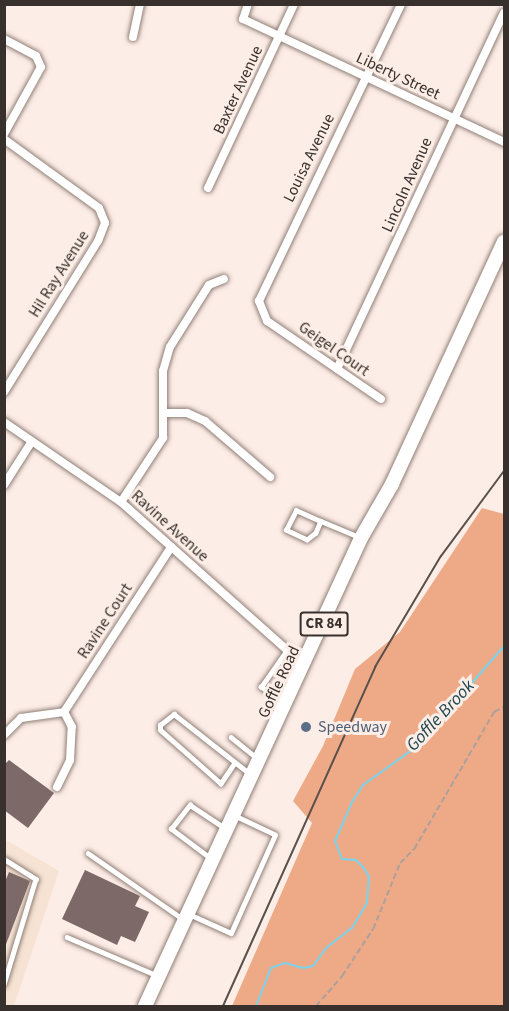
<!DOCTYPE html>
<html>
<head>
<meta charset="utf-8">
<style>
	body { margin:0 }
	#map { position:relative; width:509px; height:1011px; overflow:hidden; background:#fcede6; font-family:"Source Sans 3",sans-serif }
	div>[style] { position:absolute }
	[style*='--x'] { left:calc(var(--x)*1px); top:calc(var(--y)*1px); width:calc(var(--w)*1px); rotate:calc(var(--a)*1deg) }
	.industrial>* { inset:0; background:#f6e3d3 }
	.forest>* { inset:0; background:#eea987 }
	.stream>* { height:2px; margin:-1px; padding:0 1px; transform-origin:1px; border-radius:1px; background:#7ad4ee }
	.building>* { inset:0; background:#7c6968 }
	.path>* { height:1.5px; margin-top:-0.75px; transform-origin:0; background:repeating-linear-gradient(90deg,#aca09a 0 6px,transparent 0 9px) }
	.roads { filter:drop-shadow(0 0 2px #907f77) drop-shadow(0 0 2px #907f77) }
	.lane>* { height:4.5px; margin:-2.25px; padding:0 2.25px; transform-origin:2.25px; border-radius:2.25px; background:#fff }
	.street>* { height:8px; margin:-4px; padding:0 4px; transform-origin:4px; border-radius:4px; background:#fff }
	.primary>* { height:14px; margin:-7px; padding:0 7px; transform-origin:7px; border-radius:7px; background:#fff }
	.rail>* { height:2px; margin:-1px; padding:0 1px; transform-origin:1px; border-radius:1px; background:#59504c }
	.dots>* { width:16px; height:16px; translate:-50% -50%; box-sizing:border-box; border:3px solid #fcede6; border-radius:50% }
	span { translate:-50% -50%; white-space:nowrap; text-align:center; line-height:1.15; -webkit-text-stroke:6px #fcede6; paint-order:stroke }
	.shield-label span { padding:2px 4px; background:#fcede6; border:2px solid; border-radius:4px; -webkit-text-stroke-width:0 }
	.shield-label { font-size:15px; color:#37302c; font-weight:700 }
	.street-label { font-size:16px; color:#37302c }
	.service-label { font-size:16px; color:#4e5e75 }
	.left { translate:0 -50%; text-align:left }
	.water-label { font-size:18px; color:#1b4550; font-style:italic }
	.frame { position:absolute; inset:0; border:6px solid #37302c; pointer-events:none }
</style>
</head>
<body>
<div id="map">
	<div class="industrial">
		<div style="clip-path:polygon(4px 839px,59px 871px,14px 1006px,5px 1006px)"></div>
	</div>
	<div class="forest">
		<div style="clip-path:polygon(482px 508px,504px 514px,504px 1006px,232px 1006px,312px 823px,293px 801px,323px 746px,355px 669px,400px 632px)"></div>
	</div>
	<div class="stream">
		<div style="--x:256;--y:1006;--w:41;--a:-68.5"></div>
		<div style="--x:271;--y:968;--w:15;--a:-20"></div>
		<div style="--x:285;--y:963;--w:20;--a:15"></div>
		<div style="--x:304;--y:968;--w:9;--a:-13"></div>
		<div style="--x:313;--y:966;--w:22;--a:-54"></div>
		<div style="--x:326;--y:948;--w:33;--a:-38"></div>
		<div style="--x:352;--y:928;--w:29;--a:-59"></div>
		<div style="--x:367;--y:903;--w:26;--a:-86"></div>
		<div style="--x:369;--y:877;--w:10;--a:-119"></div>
		<div style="--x:364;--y:868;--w:11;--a:-135"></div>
		<div style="--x:356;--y:860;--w:14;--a:-176"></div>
		<div style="--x:342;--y:859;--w:19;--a:-111"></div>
		<div style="--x:335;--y:841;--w:43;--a:-66.4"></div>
		<div style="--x:352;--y:802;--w:20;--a:-57"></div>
		<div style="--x:363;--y:785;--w:65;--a:-35.6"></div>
		<div style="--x:416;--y:747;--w:134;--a:-48.9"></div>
	</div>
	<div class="building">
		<div style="clip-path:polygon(9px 760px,54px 793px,28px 828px,4px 810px,4px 765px)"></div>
		<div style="clip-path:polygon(85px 870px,140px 896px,135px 906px,149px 912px,135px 942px,121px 936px,117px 945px,62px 919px)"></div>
		<div style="clip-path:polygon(9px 872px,30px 881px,5px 947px,4px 884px)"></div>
	</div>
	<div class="path">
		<div style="--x:316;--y:1006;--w:40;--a:-49"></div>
		<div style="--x:342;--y:976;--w:56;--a:-56.6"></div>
		<div style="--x:373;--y:929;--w:71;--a:-67.8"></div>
		<div style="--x:400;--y:863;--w:20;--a:-45"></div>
		<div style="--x:414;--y:849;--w:159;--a:-59.7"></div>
		<div style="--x:494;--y:712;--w:11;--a:-27"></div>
	</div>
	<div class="roads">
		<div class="lane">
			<div style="--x:321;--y:521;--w:13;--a:113"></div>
			<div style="--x:316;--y:533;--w:11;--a:142"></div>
			<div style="--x:307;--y:540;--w:23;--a:-155"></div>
			<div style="--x:286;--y:530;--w:22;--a:-63"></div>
			<div style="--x:296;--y:510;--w:27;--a:24"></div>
			<div style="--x:321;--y:521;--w:41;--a:22.8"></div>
			<div style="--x:284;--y:701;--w:27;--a:-149"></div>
			<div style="--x:261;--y:687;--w:45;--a:-54.9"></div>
			<div style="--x:231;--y:737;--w:32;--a:39"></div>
			<div style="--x:235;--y:763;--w:25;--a:124"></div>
			<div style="--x:221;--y:784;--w:81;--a:-138.5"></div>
			<div style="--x:160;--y:730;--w:5;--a:-90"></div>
			<div style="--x:160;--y:725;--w:18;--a:-38"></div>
			<div style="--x:174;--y:714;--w:95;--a:38.2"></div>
			<div style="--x:88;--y:853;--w:116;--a:34.8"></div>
			<div style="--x:4;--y:859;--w:38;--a:32"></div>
			<div style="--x:36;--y:879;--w:110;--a:106.9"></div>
			<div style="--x:211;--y:859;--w:50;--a:-143.1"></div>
			<div style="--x:171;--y:829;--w:31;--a:-52"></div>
			<div style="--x:190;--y:805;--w:42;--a:33.3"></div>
			<div style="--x:189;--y:914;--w:46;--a:24.3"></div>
			<div style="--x:231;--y:933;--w:107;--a:-65.8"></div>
			<div style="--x:275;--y:835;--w:44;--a:-154.6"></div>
			<div style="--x:67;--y:937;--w:97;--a:23.1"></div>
		</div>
		<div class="street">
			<div style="--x:248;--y:4;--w:16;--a:108"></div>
			<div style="--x:243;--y:19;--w:289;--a:25.2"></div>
			<div style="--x:133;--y:37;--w:34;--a:-78"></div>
			<div style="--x:4;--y:39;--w:36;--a:28"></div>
			<div style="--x:36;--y:56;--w:12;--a:66"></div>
			<div style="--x:41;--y:67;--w:77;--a:118.9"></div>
			<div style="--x:4;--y:139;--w:117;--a:36"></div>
			<div style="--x:99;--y:208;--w:16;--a:68"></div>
			<div style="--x:105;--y:223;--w:19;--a:111"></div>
			<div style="--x:98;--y:241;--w:178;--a:121.9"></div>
			<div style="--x:208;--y:188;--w:203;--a:-64.9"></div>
			<div style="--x:337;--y:369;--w:393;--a:-64.9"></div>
			<div style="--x:381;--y:399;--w:138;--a:-145.6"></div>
			<div style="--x:267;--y:321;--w:22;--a:-112"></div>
			<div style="--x:259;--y:301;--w:329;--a:-64.4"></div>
			<div style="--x:166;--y:413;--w:21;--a:0"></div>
			<div style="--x:187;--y:413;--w:20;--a:24"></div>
			<div style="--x:205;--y:421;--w:86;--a:40.7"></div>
			<div style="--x:4;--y:422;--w:142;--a:34.4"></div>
			<div style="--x:121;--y:502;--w:246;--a:41.7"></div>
			<div style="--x:4;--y:485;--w:52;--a:-57.5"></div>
			<div style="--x:121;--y:502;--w:77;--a:-56.7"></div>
			<div style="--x:163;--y:438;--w:67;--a:-90"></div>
			<div style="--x:163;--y:371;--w:25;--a:-74"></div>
			<div style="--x:170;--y:347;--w:73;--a:-57.8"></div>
			<div style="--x:209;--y:285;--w:16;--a:-22"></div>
			<div style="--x:64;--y:712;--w:197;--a:-57"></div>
			<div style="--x:4;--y:735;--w:24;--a:-45"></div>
			<div style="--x:21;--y:718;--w:43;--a:-7.9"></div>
			<div style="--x:57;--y:787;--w:30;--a:-64"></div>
			<div style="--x:70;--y:760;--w:33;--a:-87"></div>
			<div style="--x:72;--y:727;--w:17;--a:-118"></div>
		</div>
		<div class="primary">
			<div style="--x:145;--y:1006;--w:515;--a:-65.22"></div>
			<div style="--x:361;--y:538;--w:62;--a:-60.1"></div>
			<div style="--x:392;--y:484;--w:267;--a:-65.2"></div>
		</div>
	</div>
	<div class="rail">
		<div style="--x:223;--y:1006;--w:372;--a:-65.8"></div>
		<div style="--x:375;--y:667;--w:129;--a:-59.3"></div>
		<div style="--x:441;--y:556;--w:106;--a:-53.5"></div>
	</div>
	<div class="dots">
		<div style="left:306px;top:727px;background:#5c6f8a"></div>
	</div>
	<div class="shield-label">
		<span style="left:324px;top:624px">CR 84</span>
	</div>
	<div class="street-label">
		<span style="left:398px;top:76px;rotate:25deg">Liberty Street</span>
		<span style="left:238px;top:90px;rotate:-65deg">Baxter Avenue</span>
		<span style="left:309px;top:158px;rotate:-64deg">Louisa Avenue</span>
		<span style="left:407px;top:185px;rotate:-66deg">Lincoln Avenue</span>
		<span style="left:59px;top:274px;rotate:-58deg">Hil Ray Avenue</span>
		<span style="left:334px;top:349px;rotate:35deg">Geigel Court</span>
		<span style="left:170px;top:526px;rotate:42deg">Ravine Avenue</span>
		<span style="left:105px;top:621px;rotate:-57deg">Ravine Court</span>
		<span style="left:279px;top:682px;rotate:-65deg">Goffle Road</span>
	</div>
	<div class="service-label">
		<span class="left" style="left:318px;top:727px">Speedway</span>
	</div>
	<div class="water-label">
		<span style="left:441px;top:716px;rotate:-47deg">Goffle Brook</span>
	</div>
	<div class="frame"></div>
</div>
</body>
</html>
